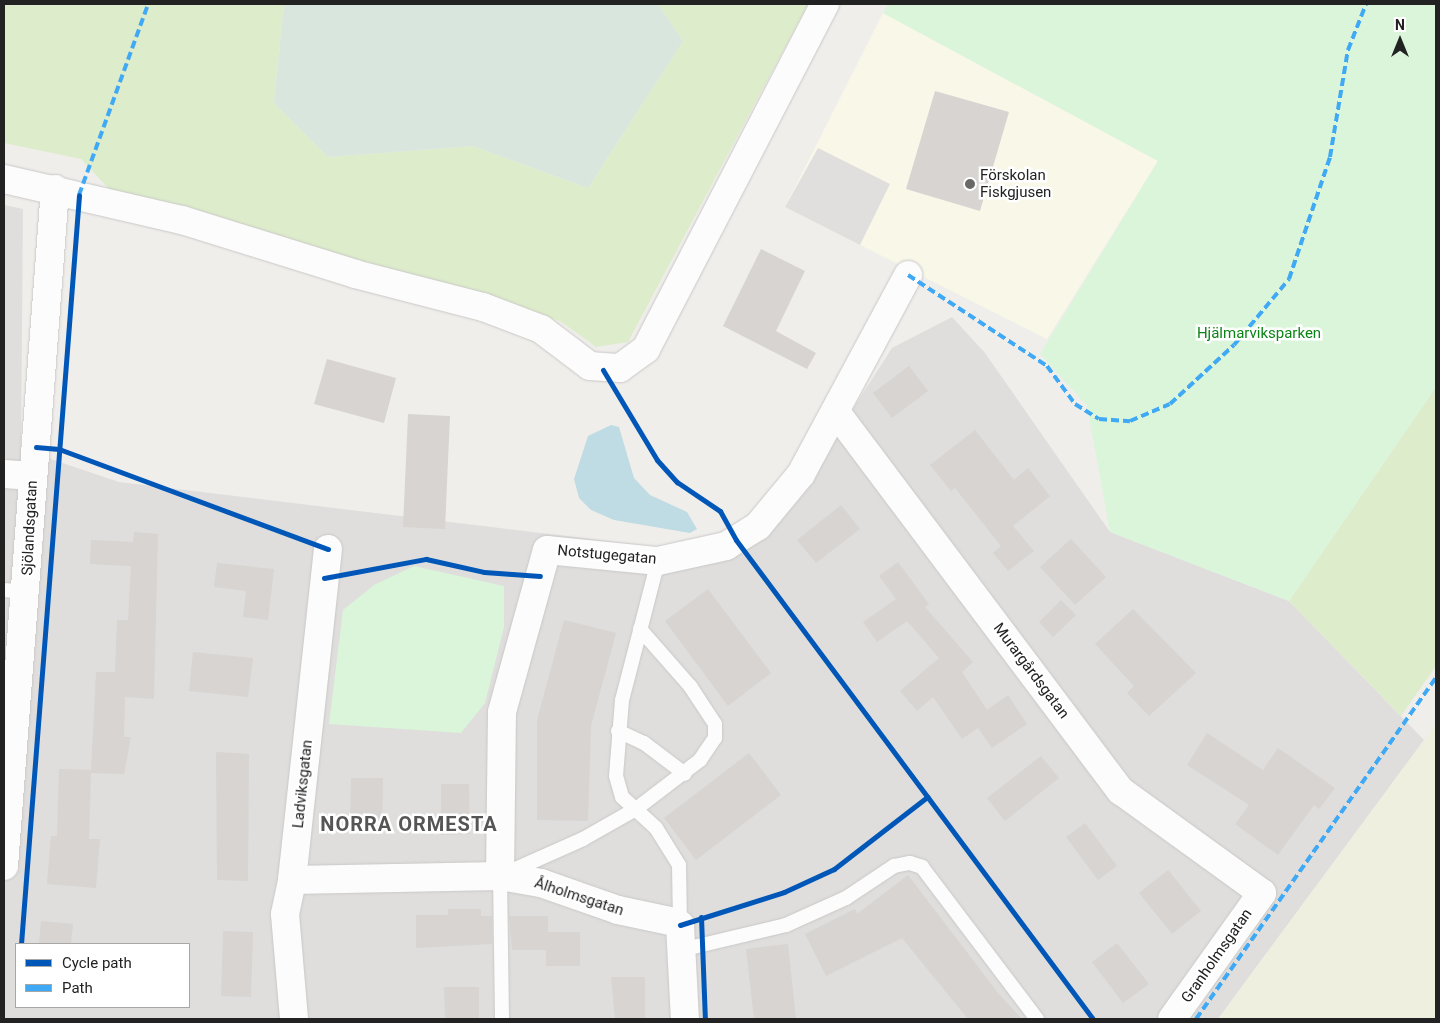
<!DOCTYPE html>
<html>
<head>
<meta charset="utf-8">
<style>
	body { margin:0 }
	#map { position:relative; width:1440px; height:1023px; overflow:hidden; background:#f0eeeb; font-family:Roboto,sans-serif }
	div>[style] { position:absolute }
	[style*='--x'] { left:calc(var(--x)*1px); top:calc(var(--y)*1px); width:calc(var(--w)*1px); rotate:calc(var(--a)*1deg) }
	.residential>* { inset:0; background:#dfdedc }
	.education>* { inset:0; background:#f8f7e8 }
	.farmland>* { inset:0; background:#efefdf }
	.grass>* { inset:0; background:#ddeccb }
	.wetland>* { inset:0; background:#d9e6de }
	.park>* { inset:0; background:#daf5da }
	.parking>* { inset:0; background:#e0dfde }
	.water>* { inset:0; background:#bfdbe3 }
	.building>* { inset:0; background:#d7d4d2 }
	.roads { filter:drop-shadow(0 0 1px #c9c8c7) drop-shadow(0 0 1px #c9c8c7) }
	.lane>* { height:14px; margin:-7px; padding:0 7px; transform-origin:7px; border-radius:7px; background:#fdfcfc }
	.street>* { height:28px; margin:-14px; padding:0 14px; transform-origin:14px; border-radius:14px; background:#fdfcfc }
	.quiet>* { height:4px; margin-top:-2px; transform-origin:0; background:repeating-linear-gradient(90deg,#3fa9f5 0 8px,transparent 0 12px) }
	.cycleway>* { height:5px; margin:-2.5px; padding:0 2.5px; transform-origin:2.5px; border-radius:2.5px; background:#0057b8 }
	.dots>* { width:14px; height:14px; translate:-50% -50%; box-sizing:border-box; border:2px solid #fff; border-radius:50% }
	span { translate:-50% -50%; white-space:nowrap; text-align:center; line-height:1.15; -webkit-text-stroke:5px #fff; paint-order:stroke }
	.poi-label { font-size:15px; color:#222 }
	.left { translate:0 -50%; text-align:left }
	.park-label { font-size:15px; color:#0c8416 }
	.street-label { font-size:15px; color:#222 }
	.district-label { font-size:20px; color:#555; font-weight:700; letter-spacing:1px }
	.frame { position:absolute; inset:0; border:5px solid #222; pointer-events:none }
	.legend { position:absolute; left:15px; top:943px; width:175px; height:65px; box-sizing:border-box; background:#fff; border:1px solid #a7a7a7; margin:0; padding:6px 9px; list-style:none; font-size:15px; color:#222 }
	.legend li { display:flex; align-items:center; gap:10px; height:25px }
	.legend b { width:25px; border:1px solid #a7a7a7 }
	.north { position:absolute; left:1375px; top:15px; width:50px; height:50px; -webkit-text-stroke:4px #fff; paint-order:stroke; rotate:0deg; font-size:14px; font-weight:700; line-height:20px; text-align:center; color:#222 }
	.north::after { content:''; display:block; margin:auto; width:18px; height:22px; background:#222; clip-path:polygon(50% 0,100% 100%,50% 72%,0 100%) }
</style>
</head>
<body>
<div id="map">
	<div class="residential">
		<div style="clip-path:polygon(evenodd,4px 205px,23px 209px,21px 449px,119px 482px,673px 549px,782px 519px,892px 348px,952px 317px,985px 353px,1110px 532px,1289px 601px,1424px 740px,1218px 1019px,4px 1019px,4px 205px,16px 944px,189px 944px,189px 1007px,16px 1007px,16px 944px)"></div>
	</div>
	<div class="education">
		<div style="clip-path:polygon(883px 13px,1158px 161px,1047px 339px,785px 207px)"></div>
	</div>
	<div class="farmland">
		<div style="clip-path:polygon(1436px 723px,1436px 1019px,1218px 1019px,1424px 740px)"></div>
	</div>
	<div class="grass">
		<div style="clip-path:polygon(4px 4px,284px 4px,274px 103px,328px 157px,473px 146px,588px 188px,683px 41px,658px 4px,808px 4px,628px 342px,596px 347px,560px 321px,110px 190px,81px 159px,4px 143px)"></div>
		<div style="clip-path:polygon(1436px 387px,1436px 666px,1401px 716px,1289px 601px)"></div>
	</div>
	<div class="wetland">
		<div style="clip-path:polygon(284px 4px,658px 4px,683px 41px,588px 188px,473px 146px,328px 157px,274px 103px)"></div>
	</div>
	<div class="park">
		<div style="clip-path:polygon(888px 4px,1436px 4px,1436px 387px,1289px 601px,1110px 532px,1087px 406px,1040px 354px,1158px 161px,883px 13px)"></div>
		<div style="clip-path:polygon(414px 566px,504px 586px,504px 627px,485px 703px,461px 733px,329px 724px,343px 610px,374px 585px)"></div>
	</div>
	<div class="parking">
		<div style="clip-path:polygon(818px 148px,890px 184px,860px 245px,785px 207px)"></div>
	</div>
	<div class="water">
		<div style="clip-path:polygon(611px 425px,619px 427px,634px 478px,650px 495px,687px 512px,697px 529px,690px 533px,614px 520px,591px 510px,579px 498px,574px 479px,588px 436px)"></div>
	</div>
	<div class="building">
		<div style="clip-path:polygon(935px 91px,1009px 112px,980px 211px,906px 189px)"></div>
		<div style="clip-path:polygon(761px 249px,805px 271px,776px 331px,816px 353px,807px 369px,723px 326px)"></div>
		<div style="clip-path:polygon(327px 359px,396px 378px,384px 423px,314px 404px)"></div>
		<div style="clip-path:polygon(909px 366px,928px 391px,892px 418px,873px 393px)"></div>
		<div style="clip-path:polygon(408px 414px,450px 416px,445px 529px,403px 527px)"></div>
		<div style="clip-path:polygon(975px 430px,1014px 480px,1028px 468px,1050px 496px,1013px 526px,1034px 551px,1008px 571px,993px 553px,1001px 546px,955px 488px,951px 491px,930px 465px)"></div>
		<div style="clip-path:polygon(841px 505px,860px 529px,816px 563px,797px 540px)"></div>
		<div style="clip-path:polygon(134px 532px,158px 534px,154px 699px,125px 697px,124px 737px,131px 737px,124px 774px,91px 773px,89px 839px,100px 839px,96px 888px,47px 884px,51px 836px,57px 836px,59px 769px,91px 770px,96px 672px,115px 672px,117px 620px,128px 620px,131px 566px,90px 564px,91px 540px,133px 542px)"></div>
		<div style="clip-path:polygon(1071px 539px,1106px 577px,1075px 605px,1040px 567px)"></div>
		<div style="clip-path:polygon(898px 562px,929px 604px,925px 607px,973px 662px,962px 672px,987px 710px,1008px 695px,1027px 724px,992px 748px,978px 728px,962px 739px,933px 697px,917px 711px,900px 691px,939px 658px,907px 621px,877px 642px,863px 622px,896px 599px,879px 576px)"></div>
		<div style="clip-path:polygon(217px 563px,274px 569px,268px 620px,243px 617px,246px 591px,214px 587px)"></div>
		<div style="clip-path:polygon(708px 589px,771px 673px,728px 706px,665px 621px)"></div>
		<div style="clip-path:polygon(1061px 600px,1076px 615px,1053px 637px,1039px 622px)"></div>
		<div style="clip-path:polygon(1133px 609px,1196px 673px,1149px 716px,1127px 693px,1134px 686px,1095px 644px)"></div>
		<div style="clip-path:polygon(564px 620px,616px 633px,591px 726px,588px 821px,537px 820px,537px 720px)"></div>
		<div style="clip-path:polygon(193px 652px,253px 658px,248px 697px,189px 691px)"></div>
		<div style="clip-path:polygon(1207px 733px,1263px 770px,1278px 748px,1335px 788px,1319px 809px,1314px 805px,1278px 855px,1235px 824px,1249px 805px,1187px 765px)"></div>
		<div style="clip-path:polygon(216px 752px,249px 754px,248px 881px,217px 880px)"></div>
		<div style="clip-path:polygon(749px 753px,781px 795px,696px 860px,664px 818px)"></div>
		<div style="clip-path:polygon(1041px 756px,1059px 778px,1005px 821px,987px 798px)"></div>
		<div style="clip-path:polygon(351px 778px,383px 778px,382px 826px,350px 826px)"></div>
		<div style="clip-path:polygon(441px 784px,469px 784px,470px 834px,441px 835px)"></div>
		<div style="clip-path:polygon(1085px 823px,1117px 866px,1098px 880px,1066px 837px)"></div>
		<div style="clip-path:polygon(1168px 870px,1201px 911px,1172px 934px,1139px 893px)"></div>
		<div style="clip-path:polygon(908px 875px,998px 993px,1022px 1019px,968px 1019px,902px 938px,826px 976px,805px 934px,855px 909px,857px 914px)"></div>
		<div style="clip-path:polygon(448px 909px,481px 909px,481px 916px,492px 916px,492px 944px,416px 948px,416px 915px,448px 915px)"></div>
		<div style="clip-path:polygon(509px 916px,548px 916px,548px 932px,580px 932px,580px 966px,546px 966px,546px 950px,512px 950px)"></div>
		<div style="clip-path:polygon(41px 921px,73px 924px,71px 944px,39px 944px)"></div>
		<div style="clip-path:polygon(223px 931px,253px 932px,251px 997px,221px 996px)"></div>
		<div style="clip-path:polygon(1117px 943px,1149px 984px,1123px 1003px,1092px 962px)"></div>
		<div style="clip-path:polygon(788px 944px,796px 1019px,754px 1019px,746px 949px)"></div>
		<div style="clip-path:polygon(611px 977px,645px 977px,645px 1019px,615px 1019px)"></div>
		<div style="clip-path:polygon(444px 987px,479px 987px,479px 1019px,445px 1019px)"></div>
	</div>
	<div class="roads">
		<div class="lane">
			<div style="--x:658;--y:561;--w:144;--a:104.5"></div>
			<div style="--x:622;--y:700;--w:76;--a:94.5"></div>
			<div style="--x:616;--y:776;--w:22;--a:74"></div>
			<div style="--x:622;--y:797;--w:46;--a:42.4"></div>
			<div style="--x:656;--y:828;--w:44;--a:58.1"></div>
			<div style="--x:679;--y:865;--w:60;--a:89"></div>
			<div style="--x:4;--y:590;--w:23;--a:5"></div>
			<div style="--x:618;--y:731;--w:29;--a:25"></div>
			<div style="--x:644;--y:743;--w:51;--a:37.1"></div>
			<div style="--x:681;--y:950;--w:108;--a:-13.4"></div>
			<div style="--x:786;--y:925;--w:66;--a:-24.2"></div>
			<div style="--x:846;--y:898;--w:58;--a:-33.7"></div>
			<div style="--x:894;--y:866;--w:16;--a:-11"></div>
			<div style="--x:910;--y:863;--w:13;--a:18"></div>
			<div style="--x:922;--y:867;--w:191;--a:52.9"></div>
			<div style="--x:502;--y:1019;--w:143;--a:-90.8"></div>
			<div style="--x:500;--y:876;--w:91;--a:-24"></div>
			<div style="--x:583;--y:839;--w:61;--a:-29.5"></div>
			<div style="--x:636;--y:809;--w:81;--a:-37.4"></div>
			<div style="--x:700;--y:760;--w:27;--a:-56"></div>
			<div style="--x:715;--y:738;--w:14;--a:-90"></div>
			<div style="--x:715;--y:724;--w:45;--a:-123.3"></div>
			<div style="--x:690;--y:686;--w:76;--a:-131.3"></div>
		</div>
		<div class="street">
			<div style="--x:4;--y:179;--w:183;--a:13"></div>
			<div style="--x:182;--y:220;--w:181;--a:17.3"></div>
			<div style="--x:355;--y:274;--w:132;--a:14.5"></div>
			<div style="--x:483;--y:307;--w:62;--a:20.8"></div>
			<div style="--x:541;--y:329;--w:61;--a:37.1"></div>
			<div style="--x:590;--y:366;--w:30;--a:4"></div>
			<div style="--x:620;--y:368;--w:32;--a:-36"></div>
			<div style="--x:646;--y:349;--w:389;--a:-62.6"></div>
			<div style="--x:836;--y:412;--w:474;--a:53.1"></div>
			<div style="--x:1121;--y:791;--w:174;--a:35.9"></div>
			<div style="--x:1262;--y:893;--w:155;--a:125.5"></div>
			<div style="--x:4;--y:474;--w:29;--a:4"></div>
			<div style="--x:4;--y:866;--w:679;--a:-85.69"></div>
			<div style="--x:500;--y:876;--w:164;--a:-89.3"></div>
			<div style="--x:502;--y:712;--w:168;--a:-74.5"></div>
			<div style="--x:547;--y:550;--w:112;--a:5.7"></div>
			<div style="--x:658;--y:561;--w:70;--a:-12.4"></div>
			<div style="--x:726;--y:546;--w:38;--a:-32"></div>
			<div style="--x:758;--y:526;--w:67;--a:-50.4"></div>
			<div style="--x:801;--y:474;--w:226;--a:-61.7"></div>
			<div style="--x:292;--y:880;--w:208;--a:-1.1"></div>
			<div style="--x:500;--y:876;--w:42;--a:9.7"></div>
			<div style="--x:541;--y:883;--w:82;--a:19.3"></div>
			<div style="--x:618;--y:910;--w:58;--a:11.9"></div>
			<div style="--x:675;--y:922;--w:6;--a:31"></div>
			<div style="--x:680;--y:925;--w:94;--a:87"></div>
			<div style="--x:294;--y:1019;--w:105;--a:-94.9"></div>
			<div style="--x:285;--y:914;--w:35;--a:-78"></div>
			<div style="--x:292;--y:880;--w:333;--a:-83.8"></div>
		</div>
	</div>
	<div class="quiet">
		<div style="--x:79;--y:195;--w:203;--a:-70.1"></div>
		<div style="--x:908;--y:275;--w:166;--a:33.2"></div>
		<div style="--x:1047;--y:366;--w:47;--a:53.6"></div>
		<div style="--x:1075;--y:404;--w:28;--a:32"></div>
		<div style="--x:1099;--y:419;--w:31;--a:4"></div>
		<div style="--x:1130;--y:421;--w:43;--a:-23"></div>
		<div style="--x:1170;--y:404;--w:87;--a:-42.7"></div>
		<div style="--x:1234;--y:345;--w:86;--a:-50.2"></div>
		<div style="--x:1289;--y:279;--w:129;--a:-71.4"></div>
		<div style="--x:1330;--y:157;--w:109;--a:-80.5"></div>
		<div style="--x:1348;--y:50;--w:49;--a:-68.6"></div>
		<div style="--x:1196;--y:1019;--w:417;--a:-54.9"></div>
	</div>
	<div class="cycleway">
		<div style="--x:603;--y:370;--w:105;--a:59"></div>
		<div style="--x:657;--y:460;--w:30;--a:48"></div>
		<div style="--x:677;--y:482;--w:52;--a:34"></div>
		<div style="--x:720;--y:511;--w:33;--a:61"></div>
		<div style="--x:736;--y:540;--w:597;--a:53.3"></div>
		<div style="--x:36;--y:447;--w:23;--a:5"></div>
		<div style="--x:59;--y:449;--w:287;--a:20.4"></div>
		<div style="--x:324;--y:578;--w:104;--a:-10.6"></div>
		<div style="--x:426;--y:559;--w:59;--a:12.6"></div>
		<div style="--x:484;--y:572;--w:56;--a:4.1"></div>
		<div style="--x:701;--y:917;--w:102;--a:87.8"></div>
		<div style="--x:680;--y:925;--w:109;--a:-17.6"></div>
		<div style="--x:784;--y:892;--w:55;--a:-24.7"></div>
		<div style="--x:834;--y:869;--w:118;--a:-37.7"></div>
		<div style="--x:21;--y:944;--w:751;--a:-85.57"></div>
	</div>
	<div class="dots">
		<div style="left:970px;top:184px;background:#6a6968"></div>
	</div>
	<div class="poi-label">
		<span class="left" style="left:980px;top:184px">Förskolan<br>Fiskgjusen</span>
	</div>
	<div class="park-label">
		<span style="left:1259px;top:334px">Hjälmarviksparken</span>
	</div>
	<div class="street-label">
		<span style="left:30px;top:528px;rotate:-87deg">Sjölandsgatan</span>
		<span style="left:607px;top:555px;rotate:5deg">Notstugegatan</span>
		<span style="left:1031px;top:671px;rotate:53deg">Murargårdsgatan</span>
		<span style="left:303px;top:784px;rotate:-84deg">Ladviksgatan</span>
		<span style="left:579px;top:897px;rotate:18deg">Ålholmsgatan</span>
		<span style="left:1217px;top:956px;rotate:-55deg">Granholmsgatan</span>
	</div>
	<div class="district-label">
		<span style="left:409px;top:824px">NORRA ORMESTA</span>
	</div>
	<div class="frame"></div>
	<ul class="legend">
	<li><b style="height:6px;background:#0057b8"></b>Cycle path</li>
	<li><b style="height:6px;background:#3fa9f5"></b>Path</li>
	</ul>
	<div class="north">N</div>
</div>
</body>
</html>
